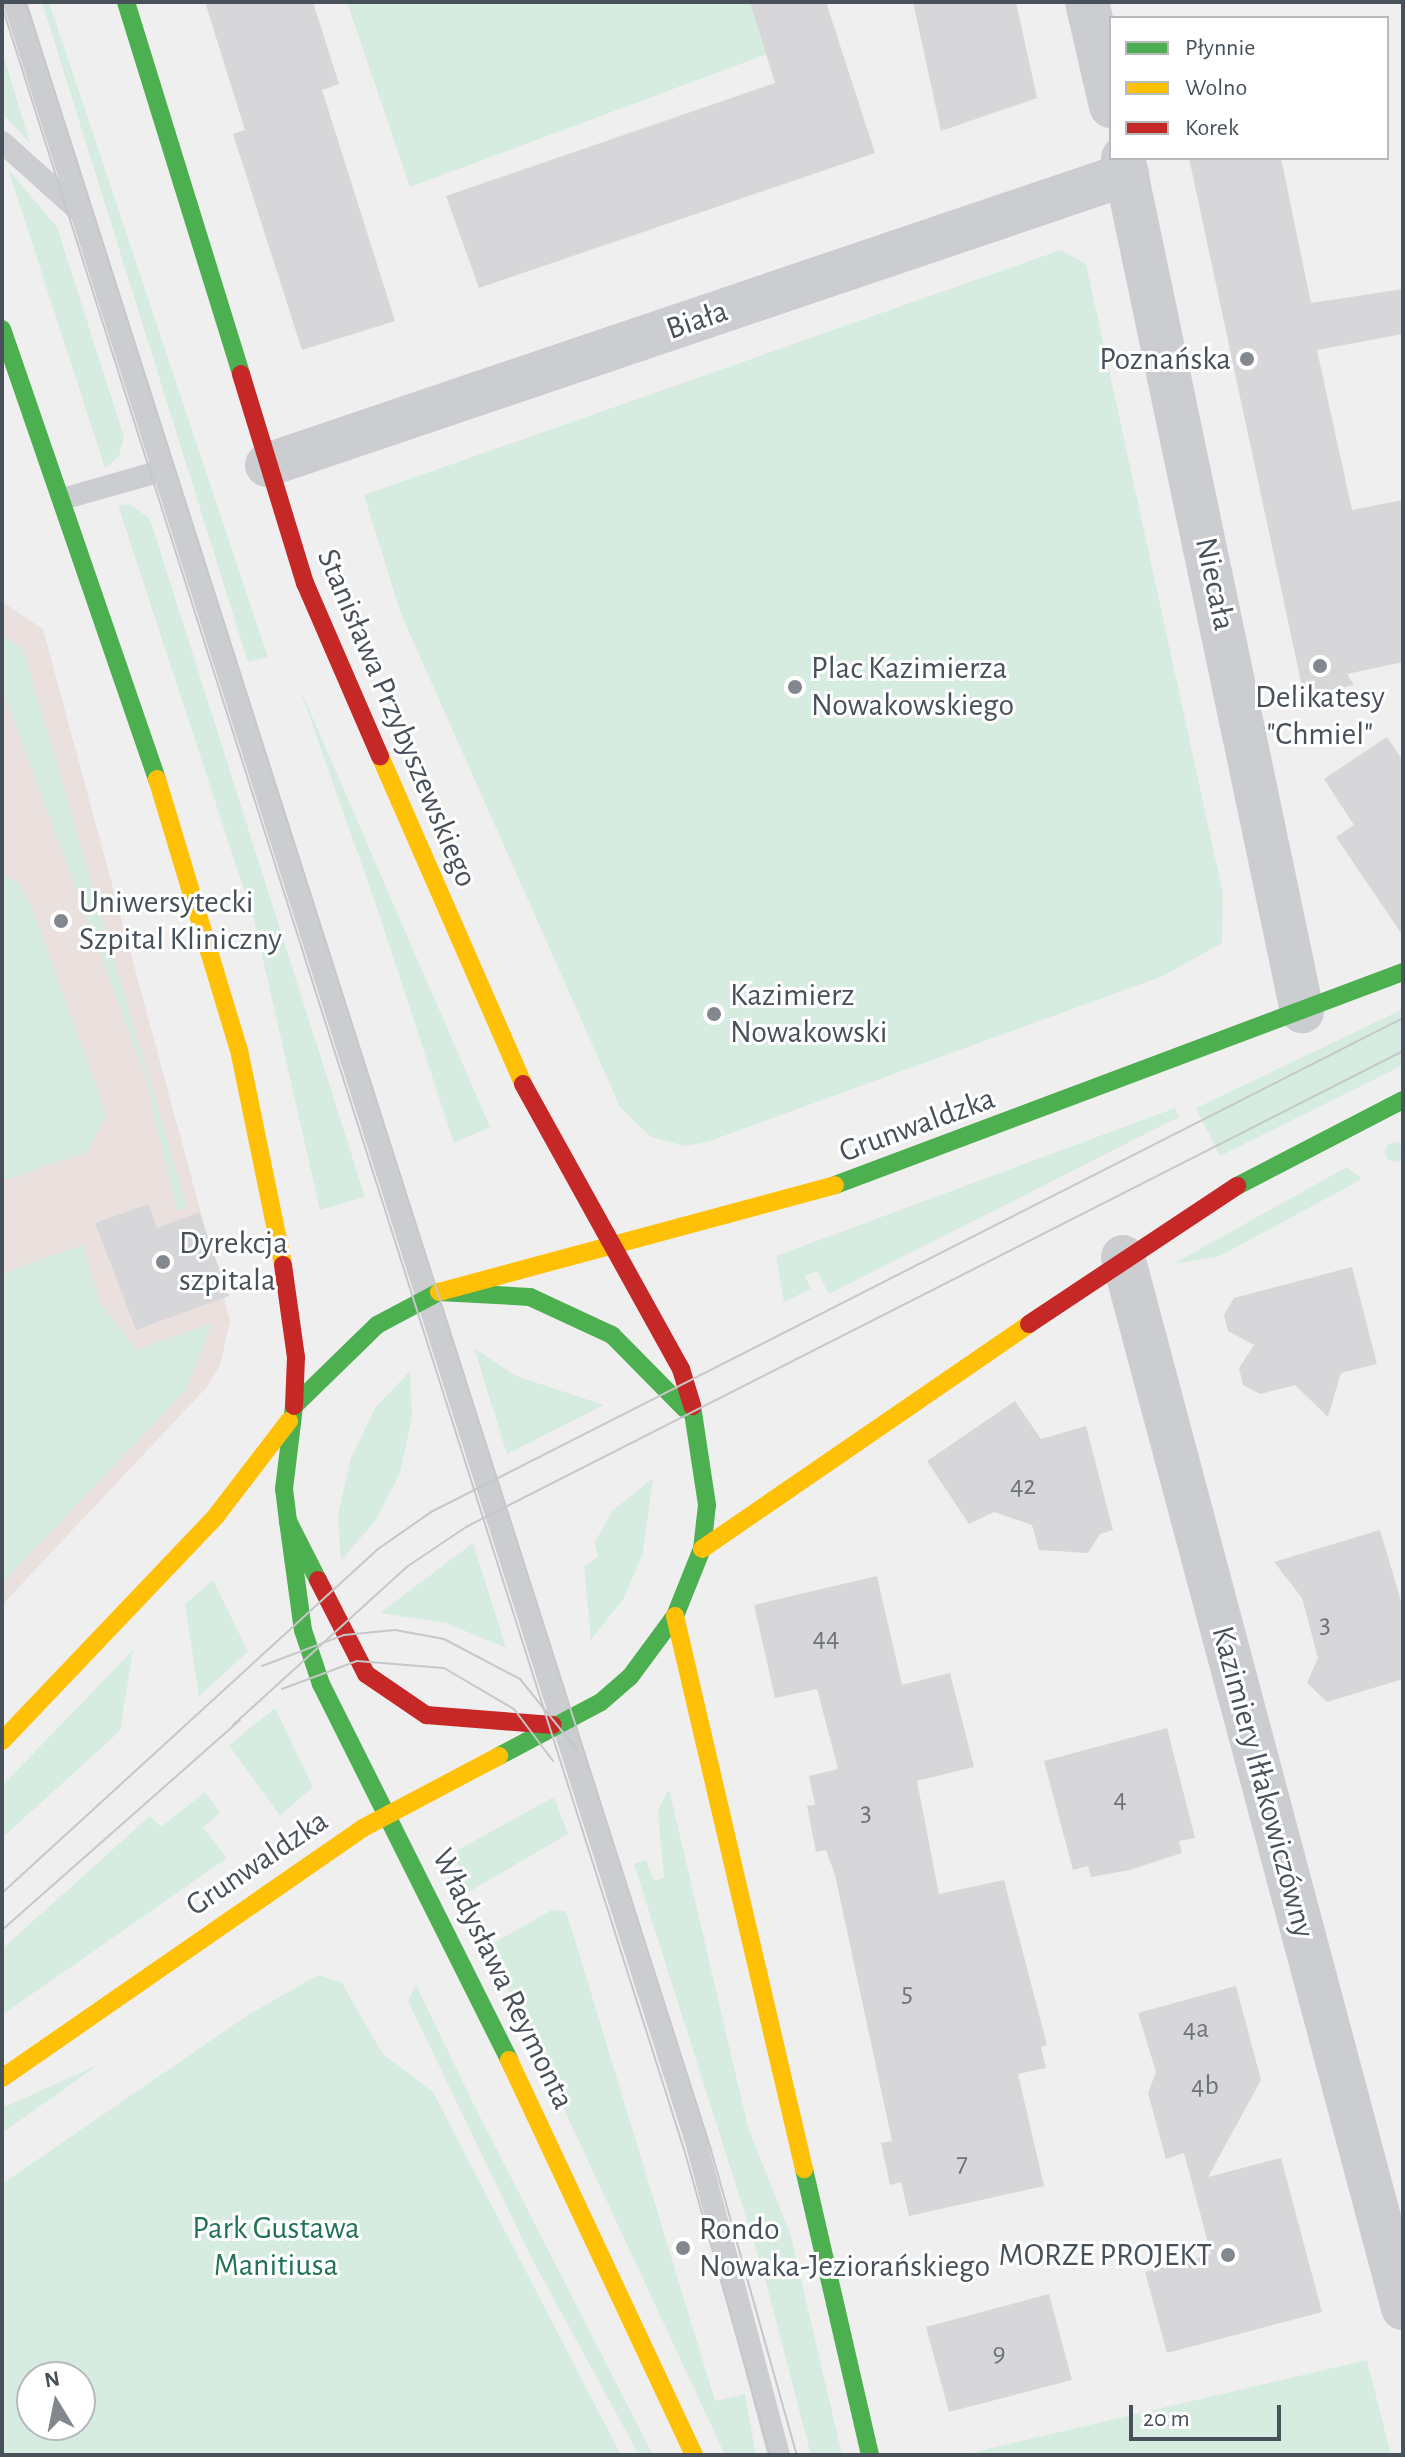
<!DOCTYPE html>
<html>
<head>
<meta charset="utf-8">
<style>
	body { margin:0 }
	#map { position:relative; width:1405px; height:2457px; overflow:hidden; background:#f0efef; font-family:"Alegreya Sans",sans-serif }
	div>[style] { position:absolute }
	[style*='--x'] { left:calc(var(--x)*1px); top:calc(var(--y)*1px); width:calc(var(--w)*1px); rotate:calc(var(--a)*1deg) }
	.medical>* { inset:0; background:#eae1df }
	.green>* { inset:0; background:#d6ece1 }
	.round { border-radius:50% }
	.building>* { inset:0; background:#d7d7d9 }
	.lane>* { height:22px; margin:-11px; padding:0 11px; transform-origin:11px; border-radius:11px; background:#cbcdd0 }
	.street>* { height:44px; margin:-22px; padding:0 22px; transform-origin:22px; border-radius:22px; background:#cbcdd0 }
	.fast>* { height:18px; margin:-9px; padding:0 9px; transform-origin:9px; border-radius:9px; background:#4caf50 }
	.slow>* { height:18px; margin:-9px; padding:0 9px; transform-origin:9px; border-radius:9px; background:#ffc107 }
	.jam>* { height:18px; margin:-9px; padding:0 9px; transform-origin:9px; border-radius:9px; background:#c62828 }
	.tram>* { height:2px; margin:-1px; padding:0 1px; transform-origin:1px; border-radius:1px; background:#c6c7c9 }
	.dots>* { width:22px; height:22px; translate:-50% -50%; box-sizing:border-box; border:4px solid #fff; border-radius:50% }
	span { translate:-50% -50%; white-space:nowrap; text-align:center; line-height:1.15; -webkit-text-stroke:6px #fff; paint-order:stroke }
	.number-label { font-size:28px; color:#6d737b }
	.number-label span { -webkit-text-stroke-width:0 }
	.street-label { font-size:32px; color:#48505a }
	.poi-label { font-size:32px; color:#48505a }
	.right { translate:-100% -50%; text-align:right }
	.left { translate:0 -50%; text-align:left }
	.park-label { font-size:32px; color:#217353 }
	.frame { position:absolute; inset:0; border:4px solid #48505a; pointer-events:none }
	.legend { position:absolute; left:1109px; top:16px; width:280px; height:144px; box-sizing:border-box; background:#fff; border:2px solid #b6b9bd; margin:0; padding:10px 14px; list-style:none; font-size:24px; color:#48505a }
	.legend li { display:flex; align-items:center; gap:16px; height:40px }
	.legend b { width:40px; border:2px solid #b6b9bd }
	.north { position:absolute; left:16px; top:2361px; width:80px; height:80px; box-sizing:border-box; background:#fff; border:2px solid #b6b9bd; border-radius:50%; rotate:350deg; font-size:22px; font-weight:700; line-height:32px; text-align:center; color:#48505a }
	.north::after { content:''; display:block; margin:auto; width:28px; height:36px; background:#83888e; clip-path:polygon(50% 0,100% 100%,50% 72%,0 100%) }
	.scale { position:absolute; left:1129px; top:2405px; width:152px; height:36px; box-sizing:border-box; border:4px solid #48505a; border-top:0; padding-left:10px; font-size:24px; line-height:28px; white-space:nowrap; color:#48505a; -webkit-text-stroke:6px #fff; paint-order:stroke }
</style>
</head>
<body>
<div id="map">
	<div class="medical">
		<div style="clip-path:polygon(2px 602px,43px 629px,230px 1320px,220px 1366px,206px 1388px,2px 1605px)"></div>
	</div>
	<div class="green">
		<div style="clip-path:polygon(42px 2px,49px 2px,268px 657px,248px 662px)"></div>
		<div style="clip-path:polygon(347px 2px,806px 2px,816px 36px,410px 187px)"></div>
		<div style="clip-path:polygon(2px 50px,30px 143px,2px 113px)"></div>
		<div style="clip-path:polygon(8px 169px,57px 227px,124px 437px,119px 456px,105px 468px)"></div>
		<div style="clip-path:polygon(1061px 250px,1086px 264px,1223px 894px,1222px 943px,1163px 976px,710px 1141px,685px 1146px,651px 1137px,620px 1107px,401px 614px,364px 495px)"></div>
		<div style="clip-path:polygon(130px 504px,150px 519px,365px 1197px,320px 1210px,254px 920px,118px 505px)"></div>
		<div style="clip-path:polygon(2px 635px,23px 649px,187px 1208px,177px 1210px,144px 1072px,2px 688px)"></div>
		<div style="clip-path:polygon(298px 684px,490px 1127px,454px 1143px,375px 902px)"></div>
		<div style="clip-path:polygon(2px 873px,19px 884px,34px 913px,106px 1114px,87px 1152px,2px 1181px)"></div>
		<div style="clip-path:polygon(1403px 1009px,1403px 1065px,1220px 1156px,1196px 1108px)"></div>
		<div style="clip-path:polygon(1175px 1108px,1179px 1117px,829px 1294px,817px 1271px,805px 1276px,811px 1289px,784px 1302px,776px 1256px)"></div>
		<div class="round" style="left:1385px;top:1142px;width:20px;height:20px"></div>
		<div style="clip-path:polygon(1347px 1167px,1362px 1179px,1220px 1256px,1173px 1264px)"></div>
		<div style="clip-path:polygon(82px 1245px,100px 1302px,136px 1350px,212px 1323px,186px 1390px,2px 1583px,2px 1274px)"></div>
		<div style="clip-path:polygon(474px 1348px,516px 1376px,604px 1405px,507px 1454px)"></div>
		<div style="clip-path:polygon(410px 1371px,412px 1416px,400px 1473px,376px 1520px,341px 1561px,338px 1515px,351px 1458px,375px 1408px)"></div>
		<div style="clip-path:polygon(653px 1478px,643px 1553px,624px 1598px,591px 1640px,584px 1566px,598px 1557px,595px 1542px,612px 1511px)"></div>
		<div style="clip-path:polygon(473px 1543px,506px 1648px,446px 1623px,380px 1613px)"></div>
		<div style="clip-path:polygon(213px 1580px,248px 1652px,199px 1696px,185px 1604px)"></div>
		<div style="clip-path:polygon(133px 1650px,120px 1731px,2px 1838px,2px 1786px)"></div>
		<div style="clip-path:polygon(275px 1708px,313px 1787px,280px 1816px,229px 1745px)"></div>
		<div style="clip-path:polygon(669px 1789px,748px 2127px,791px 2236px,842px 2455px,811px 2455px,763px 2271px,634px 1864px,646px 1860px,654px 1881px,664px 1878px,658px 1810px)"></div>
		<div style="clip-path:polygon(205px 1792px,220px 1813px,203px 1828px,227px 1858px,2px 2015px,2px 1949px,150px 1816px,161px 1827px)"></div>
		<div style="clip-path:polygon(554px 1797px,568px 1834px,467px 1893px,454px 1852px)"></div>
		<div style="clip-path:polygon(552px 1910px,566px 1911px,574px 1937px,715px 2401px,745px 2394px,756px 2455px,725px 2455px,488px 1946px)"></div>
		<div style="clip-path:polygon(evenodd,318px 1975px,342px 1983px,382px 2053px,433px 2092px,621px 2455px,2px 2455px,2px 2184px,248px 2015px,318px 1975px,32px 2377px,80px 2377px,80px 2425px,32px 2425px,32px 2377px)"></div>
		<div style="clip-path:polygon(416px 1985px,476px 2109px,653px 2455px,639px 2455px,531px 2257px,408px 2001px)"></div>
		<div style="clip-path:polygon(98px 2065px,2px 2133px,2px 2108px)"></div>
		<div style="clip-path:polygon(1367px 2360px,1391px 2455px,962px 2455px)"></div>
	</div>
	<div class="building">
		<div style="clip-path:polygon(205px 2px,313px 2px,339px 84px,322px 90px,395px 321px,302px 350px,233px 134px,245px 130px)"></div>
		<div style="clip-path:polygon(750px 2px,826px 2px,875px 153px,479px 288px,446px 196px,775px 83px)"></div>
		<div style="clip-path:polygon(913px 2px,1016px 2px,1037px 98px,941px 131px)"></div>
		<div style="clip-path:polygon(1189px 158px,1281px 158px,1311px 303px,1403px 289px,1403px 334px,1317px 350px,1352px 510px,1403px 500px,1403px 662px,1347px 674px,1354px 685px,1304px 696px)"></div>
		<div style="clip-path:polygon(1387px 737px,1403px 761px,1403px 936px,1336px 837px,1354px 825px,1324px 779px)"></div>
		<div style="clip-path:polygon(149px 1204px,157px 1228px,199px 1212px,229px 1296px,136px 1330px,95px 1223px)"></div>
		<div style="clip-path:polygon(1352px 1267px,1377px 1364px,1341px 1373px,1328px 1417px,1295px 1385px,1260px 1394px,1243px 1385px,1239px 1368px,1254px 1345px,1228px 1331px,1224px 1315px,1234px 1298px)"></div>
		<div style="clip-path:polygon(1015px 1401px,1041px 1439px,1086px 1426px,1113px 1530px,1100px 1534px,1088px 1553px,1039px 1550px,1032px 1525px,994px 1512px,969px 1524px,927px 1461px)"></div>
		<div style="clip-path:polygon(1380px 1530px,1403px 1608px,1403px 1679px,1327px 1702px,1307px 1683px,1318px 1658px,1302px 1598px,1274px 1562px)"></div>
		<div style="clip-path:polygon(877px 1576px,902px 1685px,950px 1673px,974px 1767px,917px 1781px,939px 1894px,1004px 1880px,1047px 2045px,1041px 2047px,1046px 2068px,1018px 2074px,1044px 2186px,909px 2216px,901px 2182px,890px 2185px,881px 2143px,892px 2141px,835px 1875px,826px 1850px,816px 1852px,807px 1806px,815px 1805px,809px 1776px,838px 1769px,817px 1689px,775px 1698px,754px 1605px)"></div>
		<div style="clip-path:polygon(1167px 1728px,1195px 1838px,1179px 1841px,1182px 1853px,1130px 1870px,1091px 1877px,1088px 1866px,1073px 1870px,1044px 1761px)"></div>
		<div style="clip-path:polygon(1236px 1986px,1261px 2080px,1208px 2177px,1281px 2158px,1322px 2312px,1167px 2353px,1145px 2272px,1211px 2254px,1184px 2153px,1166px 2159px,1148px 2093px,1156px 2072px,1138px 2013px)"></div>
		<div style="clip-path:polygon(1049px 2294px,1072px 2380px,949px 2412px,926px 2327px)"></div>
	</div>
	<div class="lane">
		<div style="--x:14;--y:2;--w:2249;--a:72.32"></div>
		<div style="--x:697;--y:2145;--w:321;--a:75.2"></div>
		<div style="--x:2;--y:142;--w:103;--a:41.9"></div>
		<div style="--x:66;--y:498;--w:102;--a:-15.9"></div>
	</div>
	<div class="street">
		<div style="--x:1087;--y:2;--w:107;--a:77"></div>
		<div style="--x:1123;--y:158;--w:872;--a:78.15"></div>
		<div style="--x:267;--y:465;--w:908;--a:-18.69"></div>
		<div style="--x:1123;--y:1257;--w:1088;--a:75.08"></div>
	</div>
	<div class="fast">
		<div style="--x:126;--y:2;--w:389;--a:72.8"></div>
		<div style="--x:2;--y:329;--w:476;--a:71"></div>
		<div style="--x:835;--y:1185;--w:607;--a:-20.56"></div>
		<div style="--x:1237;--y:1186;--w:187;--a:-27.4"></div>
		<div style="--x:288;--y:1521;--w:110;--a:82.2"></div>
		<div style="--x:303;--y:1630;--w:57;--a:71.6"></div>
		<div style="--x:321;--y:1684;--w:420;--a:63.4"></div>
		<div style="--x:318;--y:1580;--w:66;--a:-117"></div>
		<div style="--x:288;--y:1521;--w:32;--a:-97"></div>
		<div style="--x:284;--y:1489;--w:84;--a:-83.1"></div>
		<div style="--x:294;--y:1406;--w:116;--a:-44.3"></div>
		<div style="--x:377;--y:1325;--w:70;--a:-28"></div>
		<div style="--x:439;--y:1292;--w:91;--a:3.1"></div>
		<div style="--x:530;--y:1297;--w:90;--a:24.9"></div>
		<div style="--x:612;--y:1335;--w:104;--a:45.4"></div>
		<div style="--x:499;--y:1756;--w:115;--a:-27.9"></div>
		<div style="--x:601;--y:1702;--w:38;--a:-41"></div>
		<div style="--x:630;--y:1677;--w:76;--a:-53.6"></div>
		<div style="--x:675;--y:1616;--w:72;--a:-68.1"></div>
		<div style="--x:702;--y:1549;--w:44;--a:-83.5"></div>
		<div style="--x:707;--y:1505;--w:100;--a:-98.6"></div>
		<div style="--x:804;--y:2169;--w:294;--a:77"></div>
	</div>
	<div class="slow">
		<div style="--x:380;--y:756;--w:358;--a:66.4"></div>
		<div style="--x:157;--y:779;--w:283;--a:73.2"></div>
		<div style="--x:239;--y:1050;--w:219;--a:78.4"></div>
		<div style="--x:439;--y:1292;--w:410;--a:-15.1"></div>
		<div style="--x:702;--y:1549;--w:397;--a:-34.5"></div>
		<div style="--x:675;--y:1616;--w:568;--a:76.87"></div>
		<div style="--x:2;--y:1741;--w:311;--a:-46.4"></div>
		<div style="--x:216;--y:1516;--w:120;--a:-52.5"></div>
		<div style="--x:509;--y:2060;--w:436;--a:64.9"></div>
		<div style="--x:2;--y:2078;--w:439;--a:-34.7"></div>
		<div style="--x:363;--y:1828;--w:154;--a:-27.9"></div>
	</div>
	<div class="jam">
		<div style="--x:241;--y:374;--w:219;--a:73"></div>
		<div style="--x:305;--y:583;--w:189;--a:66.6"></div>
		<div style="--x:523;--y:1084;--w:326;--a:61"></div>
		<div style="--x:681;--y:1369;--w:39;--a:73"></div>
		<div style="--x:283;--y:1265;--w:93;--a:82"></div>
		<div style="--x:296;--y:1357;--w:49;--a:92.3"></div>
		<div style="--x:1029;--y:1324;--w:250;--a:-33.6"></div>
		<div style="--x:318;--y:1580;--w:106;--a:62.9"></div>
		<div style="--x:366;--y:1674;--w:73;--a:34.3"></div>
		<div style="--x:426;--y:1715;--w:127;--a:4.5"></div>
	</div>
	<div class="tram">
		<div style="--x:26;--y:2;--w:2255;--a:72.31"></div>
		<div style="--x:711;--y:2150;--w:317;--a:74.3"></div>
		<div style="--x:2;--y:6;--w:2249;--a:72.35"></div>
		<div style="--x:684;--y:2149;--w:318;--a:74.3"></div>
		<div style="--x:262;--y:1666;--w:88;--a:-20.7"></div>
		<div style="--x:344;--y:1635;--w:51;--a:-5.6"></div>
		<div style="--x:395;--y:1630;--w:50;--a:10.4"></div>
		<div style="--x:444;--y:1639;--w:86;--a:27.8"></div>
		<div style="--x:520;--y:1679;--w:92;--a:51.1"></div>
		<div style="--x:282;--y:1689;--w:80;--a:-20.5"></div>
		<div style="--x:357;--y:1661;--w:87;--a:4.6"></div>
		<div style="--x:444;--y:1668;--w:81;--a:30.4"></div>
		<div style="--x:514;--y:1709;--w:65;--a:53.1"></div>
		<div style="--x:233;--y:1725;--w:236;--a:-42.3"></div>
		<div style="--x:408;--y:1566;--w:70;--a:-33.9"></div>
		<div style="--x:466;--y:1527;--w:1051;--a:-26.93"></div>
		<div style="--x:2;--y:1893;--w:510;--a:-42.46"></div>
		<div style="--x:378;--y:1549;--w:65;--a:-34.9"></div>
		<div style="--x:431;--y:1512;--w:1090;--a:-26.94"></div>
		<div style="--x:2;--y:1930;--w:317;--a:-41.4"></div>
	</div>
	<div class="dots">
		<div style="left:1247px;top:359px;background:#83888e"></div>
		<div style="left:1320px;top:666px;background:#83888e"></div>
		<div style="left:795px;top:687px;background:#83888e"></div>
		<div style="left:61px;top:921px;background:#83888e"></div>
		<div style="left:714px;top:1014px;background:#83888e"></div>
		<div style="left:163px;top:1262px;background:#83888e"></div>
		<div style="left:683px;top:2248px;background:#83888e"></div>
		<div style="left:1228px;top:2255px;background:#83888e"></div>
	</div>
	<div class="number-label">
		<span style="left:1023px;top:1486px">42</span>
		<span style="left:1325px;top:1624px">3</span>
		<span style="left:826px;top:1638px">44</span>
		<span style="left:1120px;top:1799px">4</span>
		<span style="left:866px;top:1812px">3</span>
		<span style="left:907px;top:1993px">5</span>
		<span style="left:1196px;top:2029px">4a</span>
		<span style="left:1205px;top:2086px">4b</span>
		<span style="left:962px;top:2163px">7</span>
		<span style="left:999px;top:2353px">9</span>
	</div>
	<div class="street-label">
		<span style="left:697px;top:320px;rotate:-19deg">Biała</span>
		<span style="left:1215px;top:584px;rotate:78deg">Niecała</span>
		<span style="left:397px;top:718px;rotate:67deg">Stanisława Przybyszewskiego</span>
		<span style="left:917px;top:1125px;rotate:-20deg">Grunwaldzka</span>
		<span style="left:1263px;top:1782px;rotate:75deg">Kazimiery Iłłakowiczówny</span>
		<span style="left:257px;top:1863px;rotate:-34deg">Grunwaldzka</span>
		<span style="left:503px;top:1979px;rotate:64deg">Władysława Reymonta</span>
	</div>
	<div class="poi-label">
		<span class="right" style="left:1231px;top:359px">Poznańska</span>
		<span class="left" style="left:811px;top:687px">Plac Kazimierza<br>Nowakowskiego</span>
		<span style="left:1320px;top:716px">Delikatesy<br>"Chmiel"</span>
		<span class="left" style="left:79px;top:921px">Uniwersytecki<br>Szpital Kliniczny</span>
		<span class="left" style="left:730px;top:1014px">Kazimierz<br>Nowakowski</span>
		<span class="left" style="left:179px;top:1262px">Dyrekcja<br>szpitala</span>
		<span class="left" style="left:699px;top:2248px">Rondo<br>Nowaka-Jeziorańskiego</span>
		<span class="right" style="left:1212px;top:2255px">MORZE PROJEKT</span>
	</div>
	<div class="park-label">
		<span style="left:276px;top:2247px">Park Gustawa<br>Manitiusa</span>
	</div>
	<div class="frame"></div>
	<ul class="legend">
	<li><b style="height:10px;background:#4caf50"></b>Płynnie</li>
	<li><b style="height:10px;background:#ffc107"></b>Wolno</li>
	<li><b style="height:10px;background:#c62828"></b>Korek</li>
	</ul>
	<div class="north">N</div>
	<div class="scale">20 m</div>
</div>
</body>
</html>
